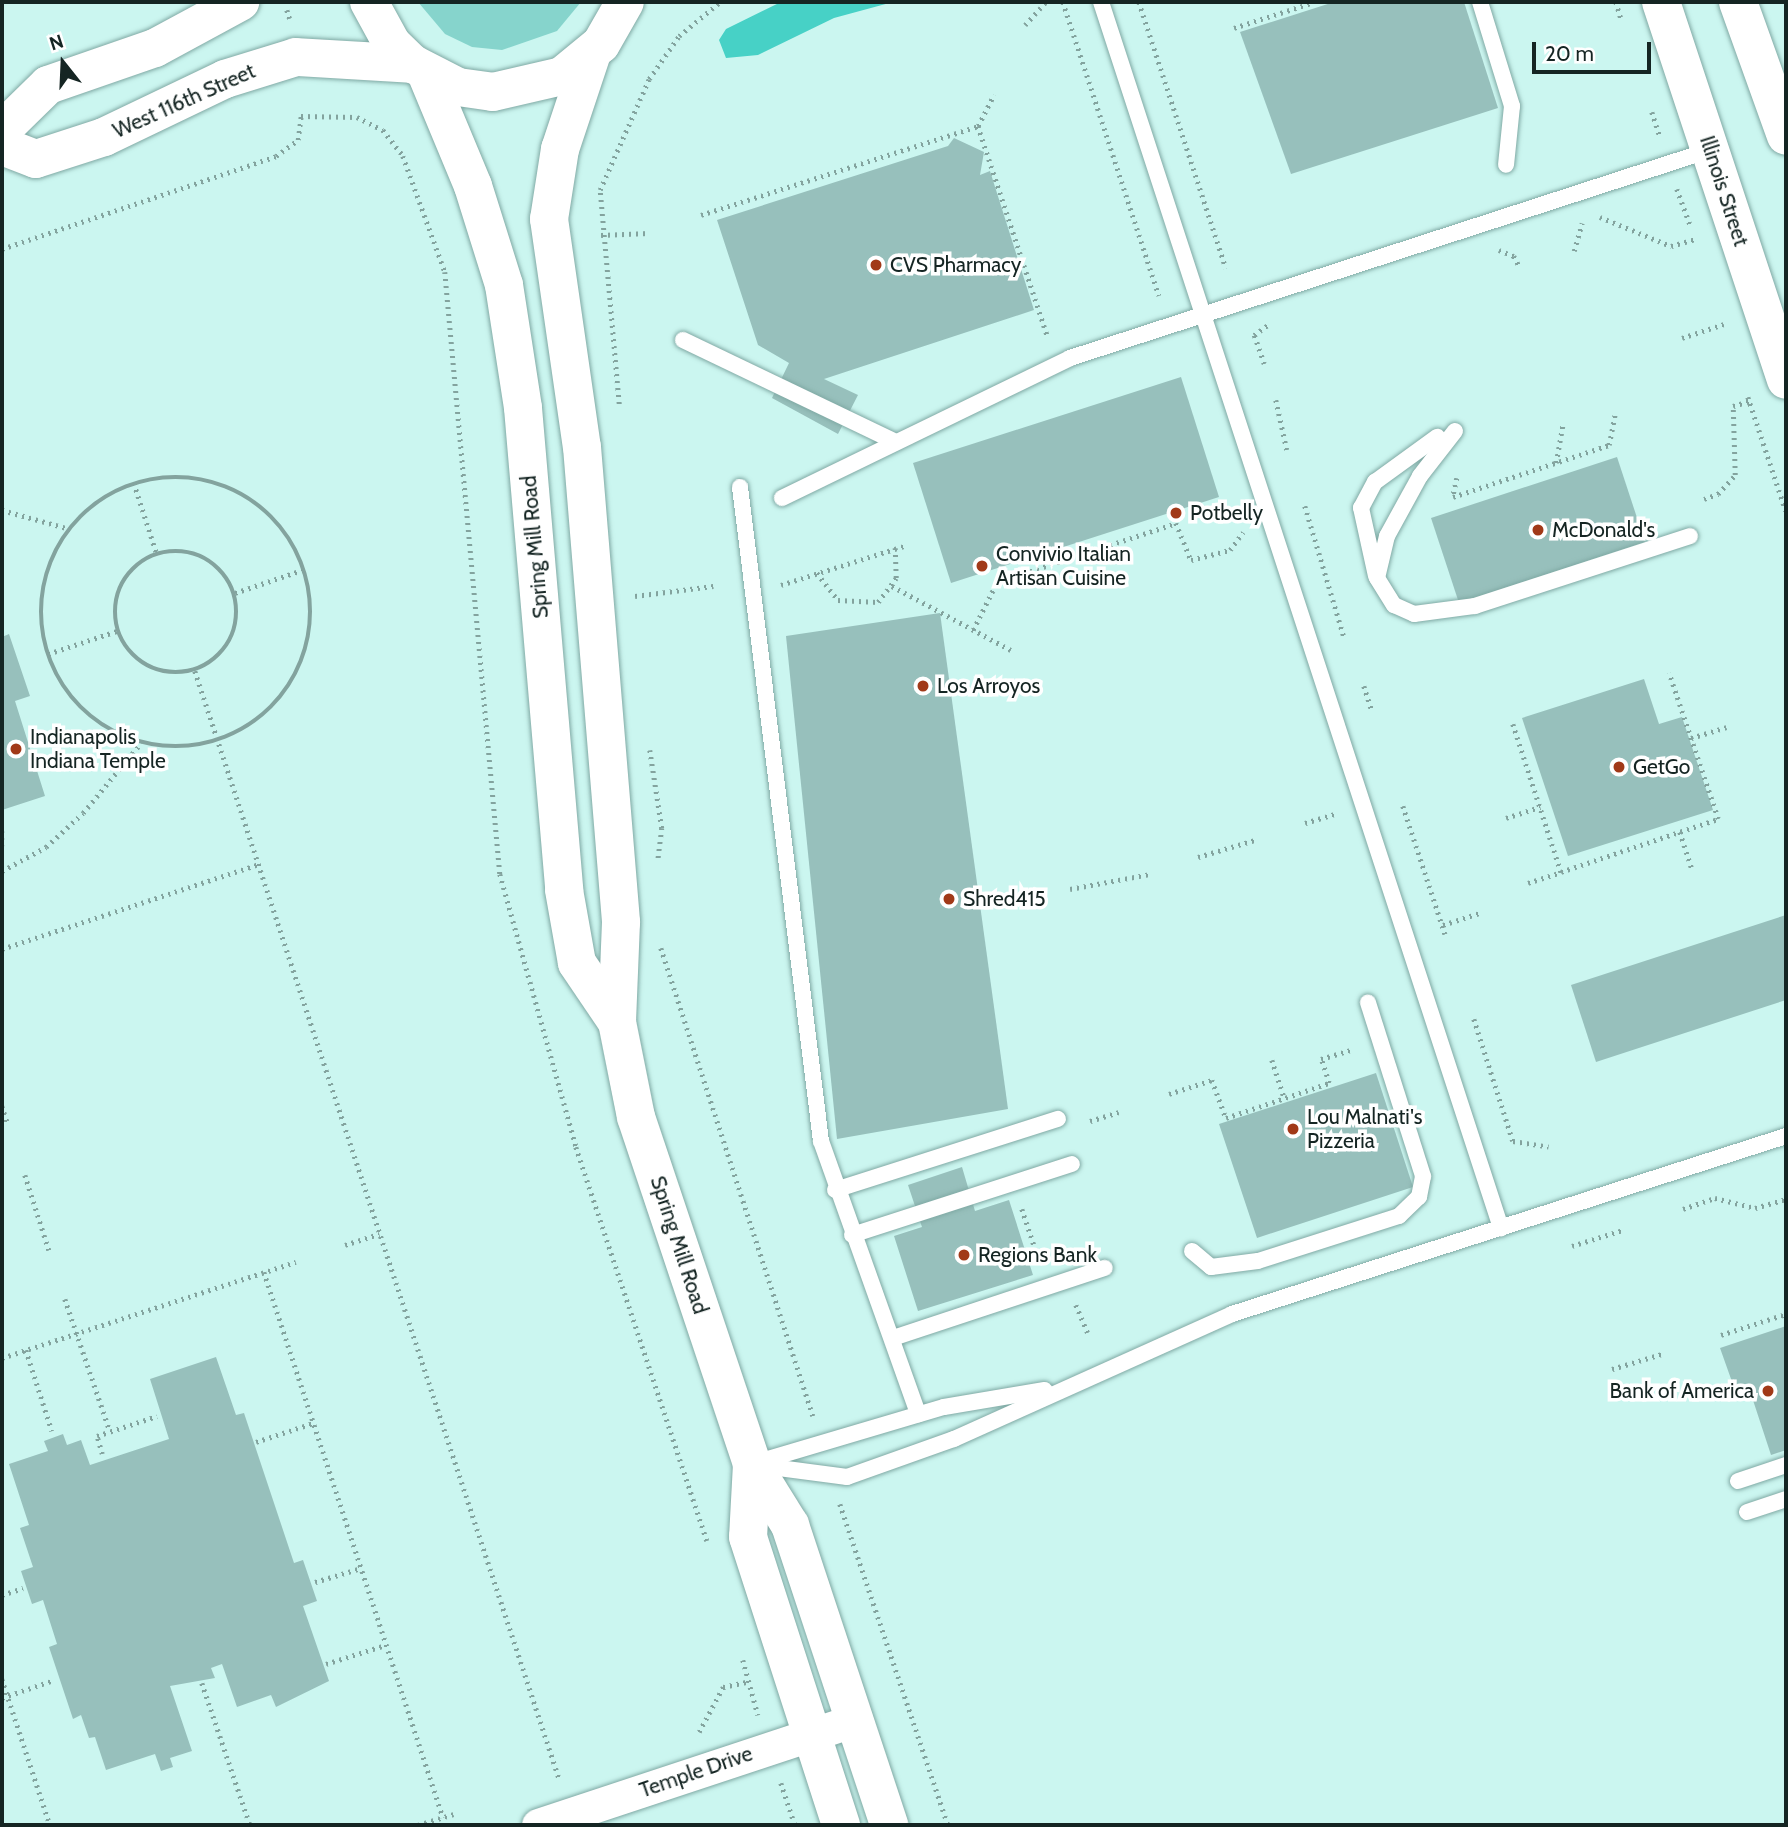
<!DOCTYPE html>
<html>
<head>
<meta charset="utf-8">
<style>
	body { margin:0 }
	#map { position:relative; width:1788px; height:1827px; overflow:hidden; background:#cbf6f0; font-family:Cabin,sans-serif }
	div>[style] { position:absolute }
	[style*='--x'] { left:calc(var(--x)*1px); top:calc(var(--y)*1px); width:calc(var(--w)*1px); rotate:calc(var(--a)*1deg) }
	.green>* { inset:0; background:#86d4cc }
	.water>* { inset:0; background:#47d1c6 }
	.building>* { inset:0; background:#97c0bc }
	.path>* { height:4.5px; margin-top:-2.25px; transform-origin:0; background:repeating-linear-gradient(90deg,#83a39e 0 2px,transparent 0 7px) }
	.path>.ring { margin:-2.25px; padding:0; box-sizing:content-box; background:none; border:4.5px solid #83a39e; border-radius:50% }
	.roads { filter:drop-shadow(0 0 2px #80a9a4) drop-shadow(0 0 2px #80a9a4) }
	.lane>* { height:16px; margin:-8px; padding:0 8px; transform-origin:8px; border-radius:8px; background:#fff }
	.street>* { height:33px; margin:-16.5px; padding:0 16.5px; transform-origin:16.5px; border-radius:16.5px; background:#fff }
	.secondary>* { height:38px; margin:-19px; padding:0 19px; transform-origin:19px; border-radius:19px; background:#fff }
	.dots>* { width:19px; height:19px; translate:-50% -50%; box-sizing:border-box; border:4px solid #fff; border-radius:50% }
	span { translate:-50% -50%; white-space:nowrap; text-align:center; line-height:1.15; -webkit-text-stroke:7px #fff; paint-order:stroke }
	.street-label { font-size:21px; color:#152523 }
	.poi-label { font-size:21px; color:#152523 }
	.left { translate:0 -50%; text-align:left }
	.right { translate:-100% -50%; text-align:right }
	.frame { position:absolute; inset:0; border:4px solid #152523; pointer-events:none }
	.north { position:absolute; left:28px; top:28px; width:70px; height:70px; -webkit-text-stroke:5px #fff; paint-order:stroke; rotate:342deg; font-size:19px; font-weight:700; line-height:28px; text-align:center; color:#152523 }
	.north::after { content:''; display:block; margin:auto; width:24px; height:32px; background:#152523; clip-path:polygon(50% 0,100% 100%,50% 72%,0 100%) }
	.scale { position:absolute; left:1532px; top:42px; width:119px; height:32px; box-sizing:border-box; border:4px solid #152523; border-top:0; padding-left:9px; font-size:21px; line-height:24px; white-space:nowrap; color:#152523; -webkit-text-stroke:5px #fff; paint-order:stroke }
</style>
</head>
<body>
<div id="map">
	<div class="green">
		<div style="clip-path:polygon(418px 2px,581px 2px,557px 31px,502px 50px,472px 47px,445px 34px)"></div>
	</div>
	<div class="water">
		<div style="clip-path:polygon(781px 2px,893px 2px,834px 18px,758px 55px,726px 58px,719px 40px,726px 29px)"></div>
	</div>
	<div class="building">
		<div style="clip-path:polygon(1334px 2px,1464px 2px,1498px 108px,1291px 174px,1240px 32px)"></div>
		<div style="clip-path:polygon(954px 138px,984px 152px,980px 175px,990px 171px,1034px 310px,824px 379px,858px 395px,838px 434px,772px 398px,789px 363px,758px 345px,717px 220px,948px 146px)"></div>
		<div style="clip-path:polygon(1181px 377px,1219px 497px,951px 583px,913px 463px)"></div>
		<div style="clip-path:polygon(1617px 457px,1645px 542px,1459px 603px,1431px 518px)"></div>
		<div style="clip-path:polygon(940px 613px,1008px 1109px,837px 1139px,786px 636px)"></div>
		<div style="clip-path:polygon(9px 634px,30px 696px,15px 701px,45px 796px,2px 810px,2px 637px)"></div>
		<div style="clip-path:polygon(1644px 679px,1659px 724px,1682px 717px,1713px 810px,1568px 856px,1522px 718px)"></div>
		<div style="clip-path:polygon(1786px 915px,1786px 1000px,1596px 1062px,1571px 985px)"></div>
		<div style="clip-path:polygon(1376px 1073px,1413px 1187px,1257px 1238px,1219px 1124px)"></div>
		<div style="clip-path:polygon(962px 1167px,975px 1211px,1009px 1200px,1033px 1275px,918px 1311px,894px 1236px,922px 1227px,908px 1185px)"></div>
		<div style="clip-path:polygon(1786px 1326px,1786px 1450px,1771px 1455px,1749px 1388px,1736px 1393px,1720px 1348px)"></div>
		<div style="clip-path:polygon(216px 1357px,236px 1415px,244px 1413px,294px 1563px,303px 1560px,317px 1601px,303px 1606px,329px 1681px,276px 1707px,271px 1695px,237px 1707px,222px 1664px,211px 1668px,215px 1678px,170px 1686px,192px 1751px,170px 1758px,173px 1767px,161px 1771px,155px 1754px,106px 1770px,95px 1737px,89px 1738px,81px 1715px,73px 1719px,49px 1647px,57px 1644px,43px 1600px,32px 1604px,21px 1571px,33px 1567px,20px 1528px,29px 1525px,9px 1464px,48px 1451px,44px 1441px,63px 1434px,67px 1445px,81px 1440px,90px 1465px,169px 1439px,150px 1379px)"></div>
	</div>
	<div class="path">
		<div style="--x:1063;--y:2;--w:309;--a:71.9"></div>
		<div style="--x:1139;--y:2;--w:280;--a:71.9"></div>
		<div style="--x:1616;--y:2;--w:17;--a:73"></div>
		<div style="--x:287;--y:10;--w:9;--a:72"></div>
		<div style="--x:1025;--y:25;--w:31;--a:-48"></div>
		<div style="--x:1234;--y:28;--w:84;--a:-18"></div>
		<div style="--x:1652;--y:112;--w:26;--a:72"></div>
		<div style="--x:978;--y:126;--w:223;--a:71.7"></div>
		<div style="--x:1677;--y:189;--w:40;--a:69.8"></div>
		<div style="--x:701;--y:215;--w:291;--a:-17.8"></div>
		<div style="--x:978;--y:126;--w:35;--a:-63"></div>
		<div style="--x:1600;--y:217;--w:77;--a:22.2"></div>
		<div style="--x:1671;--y:246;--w:26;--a:-16"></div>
		<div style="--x:601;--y:235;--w:48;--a:-2.4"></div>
		<div style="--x:2;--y:249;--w:289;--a:-18.7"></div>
		<div style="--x:276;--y:156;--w:27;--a:-36"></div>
		<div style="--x:298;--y:140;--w:24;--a:-83"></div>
		<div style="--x:301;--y:116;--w:56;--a:1"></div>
		<div style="--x:357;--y:117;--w:29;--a:27"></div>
		<div style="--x:383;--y:130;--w:33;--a:52"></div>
		<div style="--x:403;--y:156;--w:123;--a:70.1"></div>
		<div style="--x:445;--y:272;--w:605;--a:84.78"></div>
		<div style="--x:500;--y:874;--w:283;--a:74.4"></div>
		<div style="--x:576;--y:1147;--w:415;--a:71.6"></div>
		<div style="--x:1499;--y:250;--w:16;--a:22"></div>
		<div style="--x:1514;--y:256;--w:13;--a:63"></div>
		<div style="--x:1574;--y:251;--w:29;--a:-74"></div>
		<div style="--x:1682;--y:338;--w:44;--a:-18.4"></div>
		<div style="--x:1264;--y:364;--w:31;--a:-109"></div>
		<div style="--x:1254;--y:335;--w:17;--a:-36"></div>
		<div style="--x:1748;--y:397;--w:120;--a:71.6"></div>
		<div style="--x:1276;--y:400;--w:51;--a:77.6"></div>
		<div style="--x:619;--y:404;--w:215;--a:-95.1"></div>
		<div style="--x:600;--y:190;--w:121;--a:-66.2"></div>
		<div style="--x:649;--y:79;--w:52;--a:-55.1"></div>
		<div style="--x:679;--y:36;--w:53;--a:-39.7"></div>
		<div style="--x:1556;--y:463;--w:39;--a:-80"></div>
		<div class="ring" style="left:41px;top:477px;width:265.5px;height:265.5px"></div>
		<div style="--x:1457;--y:478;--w:19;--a:102"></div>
		<div style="--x:1453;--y:497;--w:164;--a:-18.4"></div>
		<div style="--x:1609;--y:445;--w:32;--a:-79"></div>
		<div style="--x:134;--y:483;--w:75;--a:72.1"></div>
		<div style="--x:1704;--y:499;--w:15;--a:-20"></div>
		<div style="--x:1718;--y:494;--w:25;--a:-48"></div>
		<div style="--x:1735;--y:475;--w:69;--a:-91.7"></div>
		<div style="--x:1733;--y:406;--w:17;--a:-17"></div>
		<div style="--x:1305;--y:506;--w:137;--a:73.4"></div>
		<div style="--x:2;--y:510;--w:71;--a:15.6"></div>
		<div class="ring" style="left:115px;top:551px;width:117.5px;height:117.5px"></div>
		<div style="--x:817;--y:573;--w:34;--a:52"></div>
		<div style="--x:838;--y:600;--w:40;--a:2.9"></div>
		<div style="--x:878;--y:602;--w:30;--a:-53"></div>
		<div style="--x:896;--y:578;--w:30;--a:-92"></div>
		<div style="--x:781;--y:585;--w:132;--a:-17.6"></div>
		<div style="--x:892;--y:586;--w:135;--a:28.3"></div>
		<div style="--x:235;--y:593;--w:74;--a:-18.9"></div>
		<div style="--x:635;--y:596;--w:79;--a:-7.3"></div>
		<div style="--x:973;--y:630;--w:54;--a:-63.4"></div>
		<div style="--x:997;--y:582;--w:188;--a:-18.2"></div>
		<div style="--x:1176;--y:523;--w:40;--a:68"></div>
		<div style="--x:1191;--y:560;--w:40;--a:-14.4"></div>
		<div style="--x:1230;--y:550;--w:22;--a:-54"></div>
		<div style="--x:48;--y:654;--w:73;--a:-18.4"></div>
		<div style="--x:195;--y:671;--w:1165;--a:71.8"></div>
		<div style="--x:1364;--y:686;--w:25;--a:72"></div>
		<div style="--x:1513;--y:724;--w:156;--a:72"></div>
		<div style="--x:1561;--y:872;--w:166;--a:-18.7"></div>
		<div style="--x:1718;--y:819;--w:154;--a:-108.6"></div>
		<div style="--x:1691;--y:738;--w:37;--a:-17"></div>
		<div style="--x:650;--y:750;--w:79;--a:81.3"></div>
		<div style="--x:662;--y:828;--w:31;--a:97"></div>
		<div style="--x:1403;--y:806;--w:135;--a:71.8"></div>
		<div style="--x:1506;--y:818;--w:36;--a:-18"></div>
		<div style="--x:1305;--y:823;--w:34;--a:-17"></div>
		<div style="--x:2;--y:831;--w:15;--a:90"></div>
		<div style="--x:1680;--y:832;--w:39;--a:72"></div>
		<div style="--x:1198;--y:857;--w:59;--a:-16.6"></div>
		<div style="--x:2;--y:871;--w:50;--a:-28.6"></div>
		<div style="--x:46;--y:847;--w:50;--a:-42.6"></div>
		<div style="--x:83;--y:813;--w:91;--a:-50.4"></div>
		<div style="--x:1528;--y:883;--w:35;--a:-18"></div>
		<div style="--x:1070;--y:889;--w:81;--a:-10.6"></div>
		<div style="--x:984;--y:898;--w:39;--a:-6"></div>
		<div style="--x:1443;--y:925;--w:38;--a:-18"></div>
		<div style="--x:661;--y:948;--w:492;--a:72"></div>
		<div style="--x:2;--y:949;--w:271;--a:-18.3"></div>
		<div style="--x:1474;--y:1019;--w:128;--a:72.3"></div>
		<div style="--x:1513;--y:1141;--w:36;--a:9"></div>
		<div style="--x:1272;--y:1060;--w:40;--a:72"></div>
		<div style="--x:1169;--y:1094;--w:45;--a:-18"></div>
		<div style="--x:1212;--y:1080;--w:40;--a:69.8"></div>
		<div style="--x:1226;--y:1118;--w:109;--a:-18.8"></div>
		<div style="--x:1329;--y:1083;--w:25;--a:-108"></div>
		<div style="--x:1321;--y:1059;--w:34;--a:-17"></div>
		<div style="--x:2;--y:1106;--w:19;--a:72"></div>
		<div style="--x:1090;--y:1121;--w:30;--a:-17"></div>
		<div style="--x:25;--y:1175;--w:79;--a:72.3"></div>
		<div style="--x:1022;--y:1209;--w:54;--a:71.6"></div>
		<div style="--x:1683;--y:1209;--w:34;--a:-19"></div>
		<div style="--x:1715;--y:1198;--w:41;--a:14"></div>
		<div style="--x:1755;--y:1208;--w:32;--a:-16"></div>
		<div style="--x:345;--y:1245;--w:36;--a:-18"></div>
		<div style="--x:1572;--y:1246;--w:53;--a:-17.4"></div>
		<div style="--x:264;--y:1272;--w:574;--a:71.82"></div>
		<div style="--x:65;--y:1299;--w:139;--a:71.2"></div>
		<div style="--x:1076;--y:1305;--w:30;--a:67"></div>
		<div style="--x:1721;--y:1335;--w:68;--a:-17.9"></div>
		<div style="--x:26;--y:1350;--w:85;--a:72.2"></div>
		<div style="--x:2;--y:1358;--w:309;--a:-18.1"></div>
		<div style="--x:1612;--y:1369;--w:55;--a:-16.8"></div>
		<div style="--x:256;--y:1442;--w:60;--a:-18.4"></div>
		<div style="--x:102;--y:1454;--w:19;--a:-106"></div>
		<div style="--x:97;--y:1436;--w:63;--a:-18.4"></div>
		<div style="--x:840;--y:1504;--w:339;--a:71.4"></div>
		<div style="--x:315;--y:1582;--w:48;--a:-16.9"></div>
		<div style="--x:2;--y:1595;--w:22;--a:-18"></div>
		<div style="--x:743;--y:1660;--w:57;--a:74.7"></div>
		<div style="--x:326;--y:1664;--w:63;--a:-17.6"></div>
		<div style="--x:2;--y:1679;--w:154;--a:71.8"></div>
		<div style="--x:202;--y:1683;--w:150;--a:71.3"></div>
		<div style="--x:2;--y:1698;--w:55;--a:-19.1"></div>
		<div style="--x:699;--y:1732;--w:51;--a:-61.9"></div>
		<div style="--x:723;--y:1687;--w:25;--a:-12"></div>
		<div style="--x:781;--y:1783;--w:44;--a:71.6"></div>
		<div style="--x:418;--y:1825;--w:37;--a:-17"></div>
	</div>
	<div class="roads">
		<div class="lane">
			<div style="--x:1101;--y:2;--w:1290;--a:71.93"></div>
			<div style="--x:1480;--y:2;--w:109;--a:72.9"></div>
			<div style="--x:1512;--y:106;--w:59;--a:95.8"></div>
			<div style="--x:683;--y:340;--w:232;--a:25.6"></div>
			<div style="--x:1455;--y:431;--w:57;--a:127.9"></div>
			<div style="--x:1420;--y:476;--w:68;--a:118.8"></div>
			<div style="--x:1387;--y:536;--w:43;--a:103.4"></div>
			<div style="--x:1377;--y:578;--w:32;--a:58"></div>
			<div style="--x:1394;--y:605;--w:22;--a:24"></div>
			<div style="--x:1414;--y:614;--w:62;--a:-7.5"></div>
			<div style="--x:1475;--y:606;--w:226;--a:-18"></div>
			<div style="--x:740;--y:487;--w:659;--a:82.94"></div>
			<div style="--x:821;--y:1141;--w:290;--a:70.4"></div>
			<div style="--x:782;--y:498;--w:320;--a:-25.9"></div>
			<div style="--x:1070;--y:358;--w:673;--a:-18"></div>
			<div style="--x:1376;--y:576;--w:70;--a:-102.4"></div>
			<div style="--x:1361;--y:508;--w:30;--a:-62"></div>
			<div style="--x:1375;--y:482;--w:77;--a:-36"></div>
			<div style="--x:835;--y:1190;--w:234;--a:-17.7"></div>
			<div style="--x:852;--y:1235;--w:231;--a:-17.9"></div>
			<div style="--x:1192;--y:1251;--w:25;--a:40"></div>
			<div style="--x:1211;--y:1267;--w:47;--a:-7.3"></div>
			<div style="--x:1258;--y:1261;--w:148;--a:-17.7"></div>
			<div style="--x:1399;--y:1216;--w:28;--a:-44"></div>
			<div style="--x:1419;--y:1197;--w:21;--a:-79"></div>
			<div style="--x:1423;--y:1176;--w:182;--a:-107.6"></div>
			<div style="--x:893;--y:1338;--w:223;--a:-18.3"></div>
			<div style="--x:758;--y:1462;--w:194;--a:-16.5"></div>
			<div style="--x:944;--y:1407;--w:102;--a:-9.6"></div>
			<div style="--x:756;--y:1465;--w:92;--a:7.5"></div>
			<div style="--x:847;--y:1477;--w:114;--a:-19.6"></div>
			<div style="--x:954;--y:1439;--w:305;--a:-24.2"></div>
			<div style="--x:1232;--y:1314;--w:582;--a:-17.81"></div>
			<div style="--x:1738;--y:1481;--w:51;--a:-18.4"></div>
			<div style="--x:1747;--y:1512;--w:41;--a:-18.4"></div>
		</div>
		<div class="street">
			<div style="--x:538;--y:1825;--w:334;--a:-18.3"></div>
		</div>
		<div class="secondary">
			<div style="--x:369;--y:2;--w:48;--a:61.3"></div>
			<div style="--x:392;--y:44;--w:29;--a:44"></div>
			<div style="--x:413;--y:64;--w:51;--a:27.1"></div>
			<div style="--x:458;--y:87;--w:35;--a:8"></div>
			<div style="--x:493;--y:92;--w:71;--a:-13.1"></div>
			<div style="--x:562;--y:76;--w:50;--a:-39.4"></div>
			<div style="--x:601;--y:44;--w:48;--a:-60.3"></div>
			<div style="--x:1661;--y:2;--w:398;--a:71.7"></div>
			<div style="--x:1738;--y:2;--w:142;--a:70.3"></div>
			<div style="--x:591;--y:56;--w:98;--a:108.4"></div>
			<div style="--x:560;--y:149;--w:71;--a:98.9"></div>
			<div style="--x:549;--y:219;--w:230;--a:81.8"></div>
			<div style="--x:582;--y:447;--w:477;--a:85.3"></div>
			<div style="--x:621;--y:922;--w:100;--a:92.3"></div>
			<div style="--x:617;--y:1022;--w:97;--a:78.7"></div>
			<div style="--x:636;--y:1117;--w:366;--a:71.5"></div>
			<div style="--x:752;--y:1464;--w:72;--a:58.1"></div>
			<div style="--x:790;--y:1525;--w:316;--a:71.7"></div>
			<div style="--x:426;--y:73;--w:122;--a:67.4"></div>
			<div style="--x:473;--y:186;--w:104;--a:72.6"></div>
			<div style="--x:504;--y:285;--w:124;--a:81.2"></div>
			<div style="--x:523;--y:408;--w:484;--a:85.1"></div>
			<div style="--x:564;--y:890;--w:74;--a:79.9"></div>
			<div style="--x:577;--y:963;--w:71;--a:55.9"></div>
			<div style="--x:2;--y:130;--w:64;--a:-44.4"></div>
			<div style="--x:48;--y:85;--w:113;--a:-19.1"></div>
			<div style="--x:155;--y:48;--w:97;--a:-28.4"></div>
			<div style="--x:2;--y:146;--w:36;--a:21"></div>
			<div style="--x:36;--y:159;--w:71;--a:-17.9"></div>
			<div style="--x:104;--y:137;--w:134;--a:-25.6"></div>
			<div style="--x:225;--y:79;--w:74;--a:-17.2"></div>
			<div style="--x:296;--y:57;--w:117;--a:3.4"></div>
			<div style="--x:752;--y:1464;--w:73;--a:93.1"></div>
			<div style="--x:748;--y:1537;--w:303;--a:72.1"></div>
		</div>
	</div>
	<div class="dots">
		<div style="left:876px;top:265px;background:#a13918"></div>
		<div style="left:1176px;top:513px;background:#a13918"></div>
		<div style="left:1538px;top:530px;background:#a13918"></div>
		<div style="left:982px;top:566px;background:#a13918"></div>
		<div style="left:923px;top:686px;background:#a13918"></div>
		<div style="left:16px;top:749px;background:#a13918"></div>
		<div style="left:1619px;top:767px;background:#a13918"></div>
		<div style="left:949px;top:899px;background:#a13918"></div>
		<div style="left:1293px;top:1129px;background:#a13918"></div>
		<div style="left:964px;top:1255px;background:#a13918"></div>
		<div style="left:1768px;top:1391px;background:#a13918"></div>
	</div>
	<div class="street-label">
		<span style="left:184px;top:101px;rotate:-24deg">West 116th Street</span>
		<span style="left:1724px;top:191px;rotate:72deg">Illinois Street</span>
		<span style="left:535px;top:547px;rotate:-95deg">Spring Mill Road</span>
		<span style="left:679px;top:1245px;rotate:72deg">Spring Mill Road</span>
		<span style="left:696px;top:1772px;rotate:-19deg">Temple Drive</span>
	</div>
	<div class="poi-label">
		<span class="left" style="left:890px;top:265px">CVS Pharmacy</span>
		<span class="left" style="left:1190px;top:513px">Potbelly</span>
		<span class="left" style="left:1552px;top:530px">McDonald's</span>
		<span class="left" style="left:996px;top:566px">Convivio Italian<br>Artisan Cuisine</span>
		<span class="left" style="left:937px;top:686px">Los Arroyos</span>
		<span class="left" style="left:30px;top:749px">Indianapolis<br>Indiana Temple</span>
		<span class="left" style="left:1633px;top:767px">GetGo</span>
		<span class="left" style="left:963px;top:899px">Shred415</span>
		<span class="left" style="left:1307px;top:1129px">Lou Malnati's<br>Pizzeria</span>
		<span class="left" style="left:978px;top:1255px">Regions Bank</span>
		<span class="right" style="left:1754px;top:1391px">Bank of America</span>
	</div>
	<div class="frame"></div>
	<div class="north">N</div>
	<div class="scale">20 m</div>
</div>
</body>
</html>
